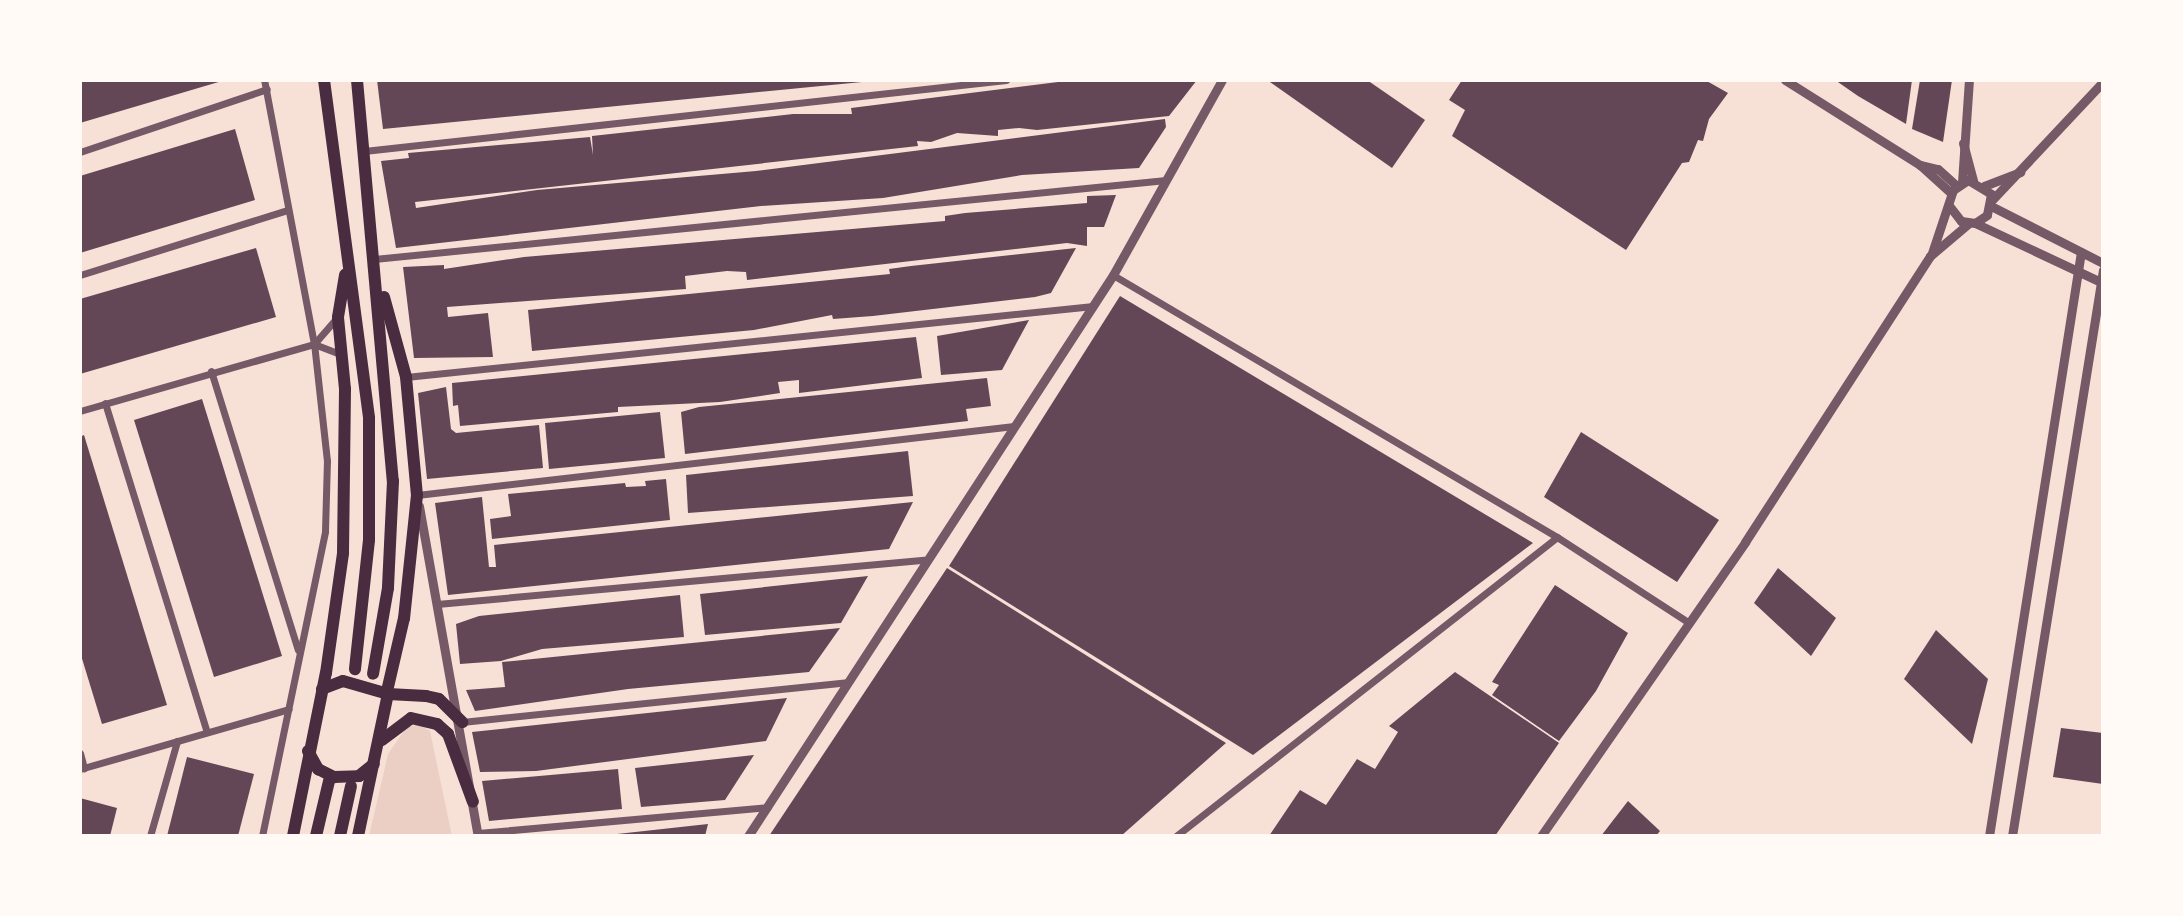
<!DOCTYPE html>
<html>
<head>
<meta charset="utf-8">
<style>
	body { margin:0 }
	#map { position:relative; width:2183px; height:916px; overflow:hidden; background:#f7e1d7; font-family:"IBM Plex Sans",sans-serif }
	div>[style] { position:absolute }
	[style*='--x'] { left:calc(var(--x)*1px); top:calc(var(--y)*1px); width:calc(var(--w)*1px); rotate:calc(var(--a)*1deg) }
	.green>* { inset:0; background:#ebcfc5 }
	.building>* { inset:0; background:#644757 }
	.minor>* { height:7px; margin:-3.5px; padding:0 3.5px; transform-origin:3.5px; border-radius:3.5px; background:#755966 }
	.tertiary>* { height:9px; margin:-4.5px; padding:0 4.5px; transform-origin:4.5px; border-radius:4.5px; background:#755966 }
	.primary>* { height:12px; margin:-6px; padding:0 6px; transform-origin:6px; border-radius:6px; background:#4a2c40 }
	span { translate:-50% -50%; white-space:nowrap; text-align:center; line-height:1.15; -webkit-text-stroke:6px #fffaf5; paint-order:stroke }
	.frame { position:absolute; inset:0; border:82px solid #fffaf5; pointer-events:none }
</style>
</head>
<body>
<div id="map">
	<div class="green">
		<div style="clip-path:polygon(419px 724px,430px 731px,452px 836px,369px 836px,388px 754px,406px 728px)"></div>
	</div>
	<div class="building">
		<div style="clip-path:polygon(80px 80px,222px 80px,222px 81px,80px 123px)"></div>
		<div style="clip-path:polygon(377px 80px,862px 80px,862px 82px,383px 129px)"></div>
		<div style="clip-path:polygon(1074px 80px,1197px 80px,1169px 116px,1037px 130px,1019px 128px,998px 130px,998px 136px,957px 133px,931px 142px,917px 141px,918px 146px,415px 202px,416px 208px,537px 190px,756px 171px,1165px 119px,1166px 127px,1139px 168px,1022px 175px,883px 198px,761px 206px,396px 248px,381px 161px,409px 158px,408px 153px,590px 137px,593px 155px,592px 136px,793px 114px,852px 114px,851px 108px)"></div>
		<div style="clip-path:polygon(1267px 80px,1367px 80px,1425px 120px,1392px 168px)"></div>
		<div style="clip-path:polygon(1462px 80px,1705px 80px,1728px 93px,1709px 119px,1703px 141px,1698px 140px,1689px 162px,1682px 163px,1626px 250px,1452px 136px,1465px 110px,1449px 100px)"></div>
		<div style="clip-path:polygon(1835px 80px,1912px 80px,1906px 124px,1858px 96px)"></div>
		<div style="clip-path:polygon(1920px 80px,1952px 80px,1943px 142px,1912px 129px)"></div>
		<div style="clip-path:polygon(235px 129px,255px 200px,80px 253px,80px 176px)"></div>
		<div style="clip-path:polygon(1116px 195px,1104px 227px,1087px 227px,1087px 246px,1067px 243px,747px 280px,746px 272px,727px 271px,685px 276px,686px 289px,447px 307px,448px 317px,488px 313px,493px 357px,414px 358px,403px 267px,444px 265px,444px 269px,524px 257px,945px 221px,945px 216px,965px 213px,1087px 203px,1087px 196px)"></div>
		<div style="clip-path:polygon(256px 248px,276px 317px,80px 374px,80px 299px)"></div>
		<div style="clip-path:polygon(1076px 248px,1051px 293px,1035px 297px,873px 316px,833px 319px,832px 315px,754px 330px,532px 351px,528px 310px,890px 274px,889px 269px,911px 266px)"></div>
		<div style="clip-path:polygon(1120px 296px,1533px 543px,1253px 755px,949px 566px)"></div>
		<div style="clip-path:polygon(1029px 320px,1002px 370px,941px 375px,937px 336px)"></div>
		<div style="clip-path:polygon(916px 337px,922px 378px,799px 393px,799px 380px,778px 382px,780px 393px,720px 402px,618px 407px,618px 412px,460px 426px,458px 405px,453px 406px,452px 383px)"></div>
		<div style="clip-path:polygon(987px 378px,991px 406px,966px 409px,968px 421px,685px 454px,681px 412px,699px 407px)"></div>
		<div style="clip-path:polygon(446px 387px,451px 429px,456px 433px,539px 425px,543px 468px,427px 479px,418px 393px)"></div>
		<div style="clip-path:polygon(202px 399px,282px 656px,214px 677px,134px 420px)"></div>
		<div style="clip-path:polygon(660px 412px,665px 458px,549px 469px,545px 423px)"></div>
		<div style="clip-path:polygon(1581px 432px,1719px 520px,1677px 582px,1544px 497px)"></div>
		<div style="clip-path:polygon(84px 435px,167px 705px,102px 724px,80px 652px,80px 437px)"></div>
		<div style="clip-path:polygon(908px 451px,913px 496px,688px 513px,686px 475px)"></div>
		<div style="clip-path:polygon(666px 479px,670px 520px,492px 539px,490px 519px,511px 516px,508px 494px,625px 483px,626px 487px,646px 486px,645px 481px)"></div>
		<div style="clip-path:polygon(482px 497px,489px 567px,496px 567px,494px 545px,913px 502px,889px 549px,448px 595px,435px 503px)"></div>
		<div style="clip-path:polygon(947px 568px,1226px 743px,1121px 836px,769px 836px)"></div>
		<div style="clip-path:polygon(1778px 568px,1836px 618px,1811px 656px,1754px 603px)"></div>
		<div style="clip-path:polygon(868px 576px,841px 623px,705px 635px,700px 594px)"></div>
		<div style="clip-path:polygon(1555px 585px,1628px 633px,1596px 691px,1559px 741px,1492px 695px,1499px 685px,1492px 682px)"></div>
		<div style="clip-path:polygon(680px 595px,684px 637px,542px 649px,501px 661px,460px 664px,456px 624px,479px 616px)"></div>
		<div style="clip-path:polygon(840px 628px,809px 672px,628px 689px,475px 711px,466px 690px,505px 687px,502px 662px)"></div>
		<div style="clip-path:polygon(1936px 630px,1988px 679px,1972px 744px,1904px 679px)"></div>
		<div style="clip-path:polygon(1455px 672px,1559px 743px,1495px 836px,1269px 836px,1300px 790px,1326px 805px,1357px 759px,1375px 769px,1398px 732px,1389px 726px)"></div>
		<div style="clip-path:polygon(787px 698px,766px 741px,536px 771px,480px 772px,472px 732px)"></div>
		<div style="clip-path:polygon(2061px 728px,2103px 733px,2103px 784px,2053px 777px)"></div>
		<div style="clip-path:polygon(754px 755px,725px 800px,641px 807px,635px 768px)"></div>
		<div style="clip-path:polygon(187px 757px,254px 774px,238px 836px,167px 836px)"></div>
		<div style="clip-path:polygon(618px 769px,622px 809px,489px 821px,482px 781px)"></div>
		<div style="clip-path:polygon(80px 798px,117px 808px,110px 836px,80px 836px)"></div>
		<div style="clip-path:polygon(1628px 801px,1660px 831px,1656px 836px,1601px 836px)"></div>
		<div style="clip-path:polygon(708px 824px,705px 836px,617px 836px,617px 834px)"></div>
	</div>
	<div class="minor">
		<div style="--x:364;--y:151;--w:646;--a:-6.31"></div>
		<div style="--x:80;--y:152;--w:197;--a:-18.6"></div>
		<div style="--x:374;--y:259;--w:796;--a:-5.7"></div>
		<div style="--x:80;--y:275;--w:217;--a:-17.4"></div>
		<div style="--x:1113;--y:275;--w:516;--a:30.54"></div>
		<div style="--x:1557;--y:537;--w:156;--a:33"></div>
		<div style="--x:314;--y:344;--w:33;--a:-49"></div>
		<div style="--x:211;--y:371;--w:292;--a:72.7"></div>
		<div style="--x:406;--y:377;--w:691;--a:-5.9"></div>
		<div style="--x:105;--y:403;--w:342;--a:72.8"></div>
		<div style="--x:80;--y:411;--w:243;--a:-16"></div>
		<div style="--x:314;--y:344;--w:30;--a:21"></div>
		<div style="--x:417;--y:495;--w:601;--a:-6.59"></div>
		<div style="--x:437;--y:604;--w:489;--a:-5.2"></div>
		<div style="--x:462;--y:722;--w:387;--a:-5.9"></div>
		<div style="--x:80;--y:753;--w:16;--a:75"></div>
		<div style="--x:80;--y:769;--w:217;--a:-16"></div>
		<div style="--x:478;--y:833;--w:291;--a:-5.1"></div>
		<div style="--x:150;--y:836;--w:99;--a:-74.1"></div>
		<div style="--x:262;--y:836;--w:311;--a:-78.3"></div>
		<div style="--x:325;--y:531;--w:70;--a:-88.4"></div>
		<div style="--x:327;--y:461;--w:118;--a:-96.3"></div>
		<div style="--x:314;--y:344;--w:269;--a:-100.7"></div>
		<div style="--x:1176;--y:836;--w:484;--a:-38.1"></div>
	</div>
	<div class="tertiary">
		<div style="--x:1785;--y:80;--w:160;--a:32.2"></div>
		<div style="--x:1920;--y:165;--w:42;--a:42.1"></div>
		<div style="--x:1963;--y:143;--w:39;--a:75"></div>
		<div style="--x:1920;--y:165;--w:18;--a:13"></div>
		<div style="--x:1938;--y:169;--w:25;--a:42"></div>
		<div style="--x:1962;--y:182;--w:102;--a:-86.1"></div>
		<div style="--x:1984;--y:186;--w:39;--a:-21"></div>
		<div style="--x:1992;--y:200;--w:162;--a:-46.8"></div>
		<div style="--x:1991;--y:206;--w:126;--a:27"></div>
		<div style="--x:1975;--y:223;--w:141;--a:25.1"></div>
		<div style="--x:1932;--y:253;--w:66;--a:-71.6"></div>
		<div style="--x:1953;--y:190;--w:18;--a:-34"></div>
		<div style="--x:1968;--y:180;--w:27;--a:31"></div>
		<div style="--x:1991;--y:194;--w:21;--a:101"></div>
		<div style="--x:1987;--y:215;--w:14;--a:146"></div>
		<div style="--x:1975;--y:223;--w:14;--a:-172"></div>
		<div style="--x:1961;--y:221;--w:18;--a:-128"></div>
		<div style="--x:419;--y:506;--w:335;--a:79.9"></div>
		<div style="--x:748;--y:836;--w:669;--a:-56.95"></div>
		<div style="--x:1113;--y:275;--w:223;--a:-60.8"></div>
		<div style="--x:1541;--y:836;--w:358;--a:-55.2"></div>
		<div style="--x:1745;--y:542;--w:341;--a:-57.1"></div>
		<div style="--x:1930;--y:256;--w:51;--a:-40.2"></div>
		<div style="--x:1989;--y:836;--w:591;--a:-81.05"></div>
		<div style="--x:2012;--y:836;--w:573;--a:-80.87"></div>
	</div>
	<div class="primary">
		<div style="--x:324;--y:80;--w:341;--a:82.4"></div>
		<div style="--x:369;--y:418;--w:122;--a:90"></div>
		<div style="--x:369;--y:540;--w:130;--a:96.2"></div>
		<div style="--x:357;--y:80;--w:403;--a:84.9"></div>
		<div style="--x:393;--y:481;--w:107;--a:92.7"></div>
		<div style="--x:388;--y:588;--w:87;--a:99.9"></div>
		<div style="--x:384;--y:297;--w:83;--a:74.6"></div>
		<div style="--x:406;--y:377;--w:119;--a:84.7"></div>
		<div style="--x:417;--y:495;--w:124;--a:96"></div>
		<div style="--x:404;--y:618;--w:75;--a:103.1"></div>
		<div style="--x:322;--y:689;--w:22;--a:-21"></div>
		<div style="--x:343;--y:681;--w:47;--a:16.1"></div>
		<div style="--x:388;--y:694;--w:38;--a:3"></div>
		<div style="--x:426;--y:696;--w:13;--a:13"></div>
		<div style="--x:439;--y:699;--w:33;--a:45"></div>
		<div style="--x:382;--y:740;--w:36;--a:-37"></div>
		<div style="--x:411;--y:718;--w:27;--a:13"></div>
		<div style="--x:437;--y:724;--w:15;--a:42"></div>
		<div style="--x:448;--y:734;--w:72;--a:69.8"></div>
		<div style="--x:308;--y:751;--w:21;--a:61"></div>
		<div style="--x:318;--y:769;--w:18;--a:27"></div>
		<div style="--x:334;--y:777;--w:25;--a:-2"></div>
		<div style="--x:359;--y:776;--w:19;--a:-39"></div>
		<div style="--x:293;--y:836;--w:166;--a:-78.6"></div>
		<div style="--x:326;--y:673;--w:121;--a:-81.9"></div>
		<div style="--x:343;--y:553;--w:164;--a:-89.3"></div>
		<div style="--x:345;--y:389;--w:72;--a:-95.6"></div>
		<div style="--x:338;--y:317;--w:43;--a:-80.5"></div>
		<div style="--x:316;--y:836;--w:57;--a:-76.7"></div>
		<div style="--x:340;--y:836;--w:51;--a:-77.6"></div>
		<div style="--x:358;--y:836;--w:145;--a:-78.1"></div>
	</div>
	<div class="frame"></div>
</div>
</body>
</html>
